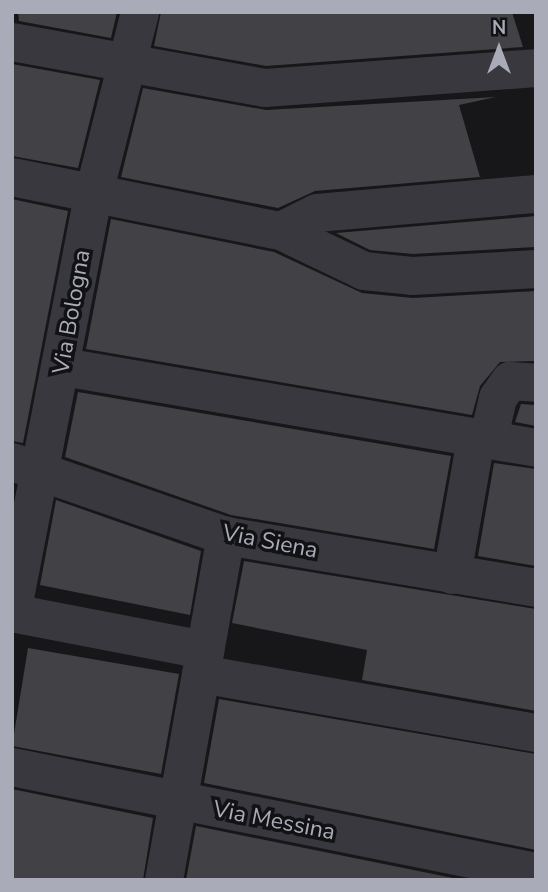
<!DOCTYPE html>
<html>
<head>
<meta charset="utf-8">
<style>
	body { margin:0 }
	#map { position:relative; width:548px; height:892px; overflow:hidden; background:#171719; font-family:"Nunito Sans",sans-serif }
	div>[style] { position:absolute }
	[style*='--x'] { left:calc(var(--x)*1px); top:calc(var(--y)*1px); width:calc(var(--w)*1px); rotate:calc(var(--a)*1deg) }
	.building>* { inset:0; background:#414146 }
	.minor>* { height:38px; margin:-19px; padding:0 19px; transform-origin:19px; border-radius:19px; background:#38383e }
	span { translate:-50% -50%; white-space:nowrap; text-align:center; line-height:1.15; -webkit-text-stroke:7px #121214; paint-order:stroke }
	.street-label { font-size:23px; color:#a9acb8 }
	.frame { position:absolute; inset:0; border:14px solid #a9acb8; pointer-events:none }
	.north { position:absolute; left:464px; top:14px; width:70px; height:70px; -webkit-text-stroke:5px #121214; paint-order:stroke; rotate:0deg; font-size:19px; font-weight:700; line-height:28px; text-align:center; color:#a9acb8 }
	.north::after { content:''; display:block; margin:auto; width:24px; height:32px; background:#a9acb8; clip-path:polygon(50% 0,100% 100%,50% 72%,0 100%) }
</style>
</head>
<body>
<div id="map">
	<div class="building">
		<div style="clip-path:polygon(18px 12px,117px 12px,111px 38px,19px 21px)"></div>
		<div style="clip-path:polygon(161px 12px,512px 12px,523px 47px,266px 66px,154px 46px)"></div>
		<div style="clip-path:polygon(12px 64px,100px 80px,78px 168px,12px 156px)"></div>
		<div style="clip-path:polygon(143px 88px,266px 110px,496px 97px,459px 105px,480px 177px,315px 191px,278px 208px,121px 177px)"></div>
		<div style="clip-path:polygon(12px 199px,68px 211px,23px 443px,12px 441px)"></div>
		<div style="clip-path:polygon(536px 216px,536px 247px,413px 254px,370px 250px,336px 233px)"></div>
		<div style="clip-path:polygon(111px 219px,274px 252px,362px 293px,413px 298px,536px 291px,536px 361px,500px 362px,480px 386px,472px 415px,86px 349px)"></div>
		<div style="clip-path:polygon(78px 392px,451px 456px,434px 549px,231px 515px,65px 457px)"></div>
		<div style="clip-path:polygon(521px 404px,536px 405px,536px 426px,515px 422px)"></div>
		<div style="clip-path:polygon(494px 463px,536px 469px,536px 566px,478px 556px)"></div>
		<div style="clip-path:polygon(56px 500px,201px 551px,190px 615px,40px 585px)"></div>
		<div style="clip-path:polygon(244px 561px,536px 609px,536px 711px,362px 680px,367px 650px,232px 623px)"></div>
		<div style="clip-path:polygon(28px 648px,179px 674px,161px 774px,12px 746px)"></div>
		<div style="clip-path:polygon(219px 699px,536px 754px,536px 850px,204px 783px)"></div>
		<div style="clip-path:polygon(12px 789px,153px 818px,143px 880px,12px 880px)"></div>
		<div style="clip-path:polygon(196px 826px,463px 880px,186px 880px)"></div>
	</div>
	<div class="minor">
		<div style="--x:12;--y:42;--w:257;--a:10.3"></div>
		<div style="--x:265;--y:88;--w:272;--a:-4.2"></div>
		<div style="--x:12;--y:177;--w:274;--a:11.4"></div>
		<div style="--x:281;--y:231;--w:92;--a:25.7"></div>
		<div style="--x:364;--y:271;--w:48;--a:5.9"></div>
		<div style="--x:412;--y:276;--w:124;--a:-3.2"></div>
		<div style="--x:281;--y:231;--w:40;--a:-26.6"></div>
		<div style="--x:317;--y:213;--w:220;--a:-5"></div>
		<div style="--x:63;--y:367;--w:480;--a:9.7"></div>
		<div style="--x:488;--y:441;--w:44;--a:-76.9"></div>
		<div style="--x:498;--y:398;--w:21;--a:-55"></div>
		<div style="--x:510;--y:381;--w:26;--a:4"></div>
		<div style="--x:12;--y:462;--w:226;--a:19.1"></div>
		<div style="--x:226;--y:536;--w:314;--a:9.5"></div>
		<div style="--x:452;--y:575;--w:138;--a:-80"></div>
		<div style="--x:12;--y:613;--w:428;--a:-79"></div>
		<div style="--x:94;--y:193;--w:187;--a:-75.7"></div>
		<div style="--x:12;--y:613;--w:197;--a:10.9"></div>
		<div style="--x:201;--y:674;--w:340;--a:10"></div>
		<div style="--x:12;--y:767;--w:534;--a:11.33"></div>
		<div style="--x:164;--y:880;--w:350;--a:-79.8"></div>
	</div>
	<div class="street-label">
		<span style="left:72px;top:312px;rotate:-80deg">Via Bologna</span>
		<span style="left:270px;top:542px;rotate:11deg">Via Siena</span>
		<span style="left:274px;top:821px;rotate:11deg">Via Messina</span>
	</div>
	<div class="frame"></div>
	<div class="north">N</div>
</div>
</body>
</html>
